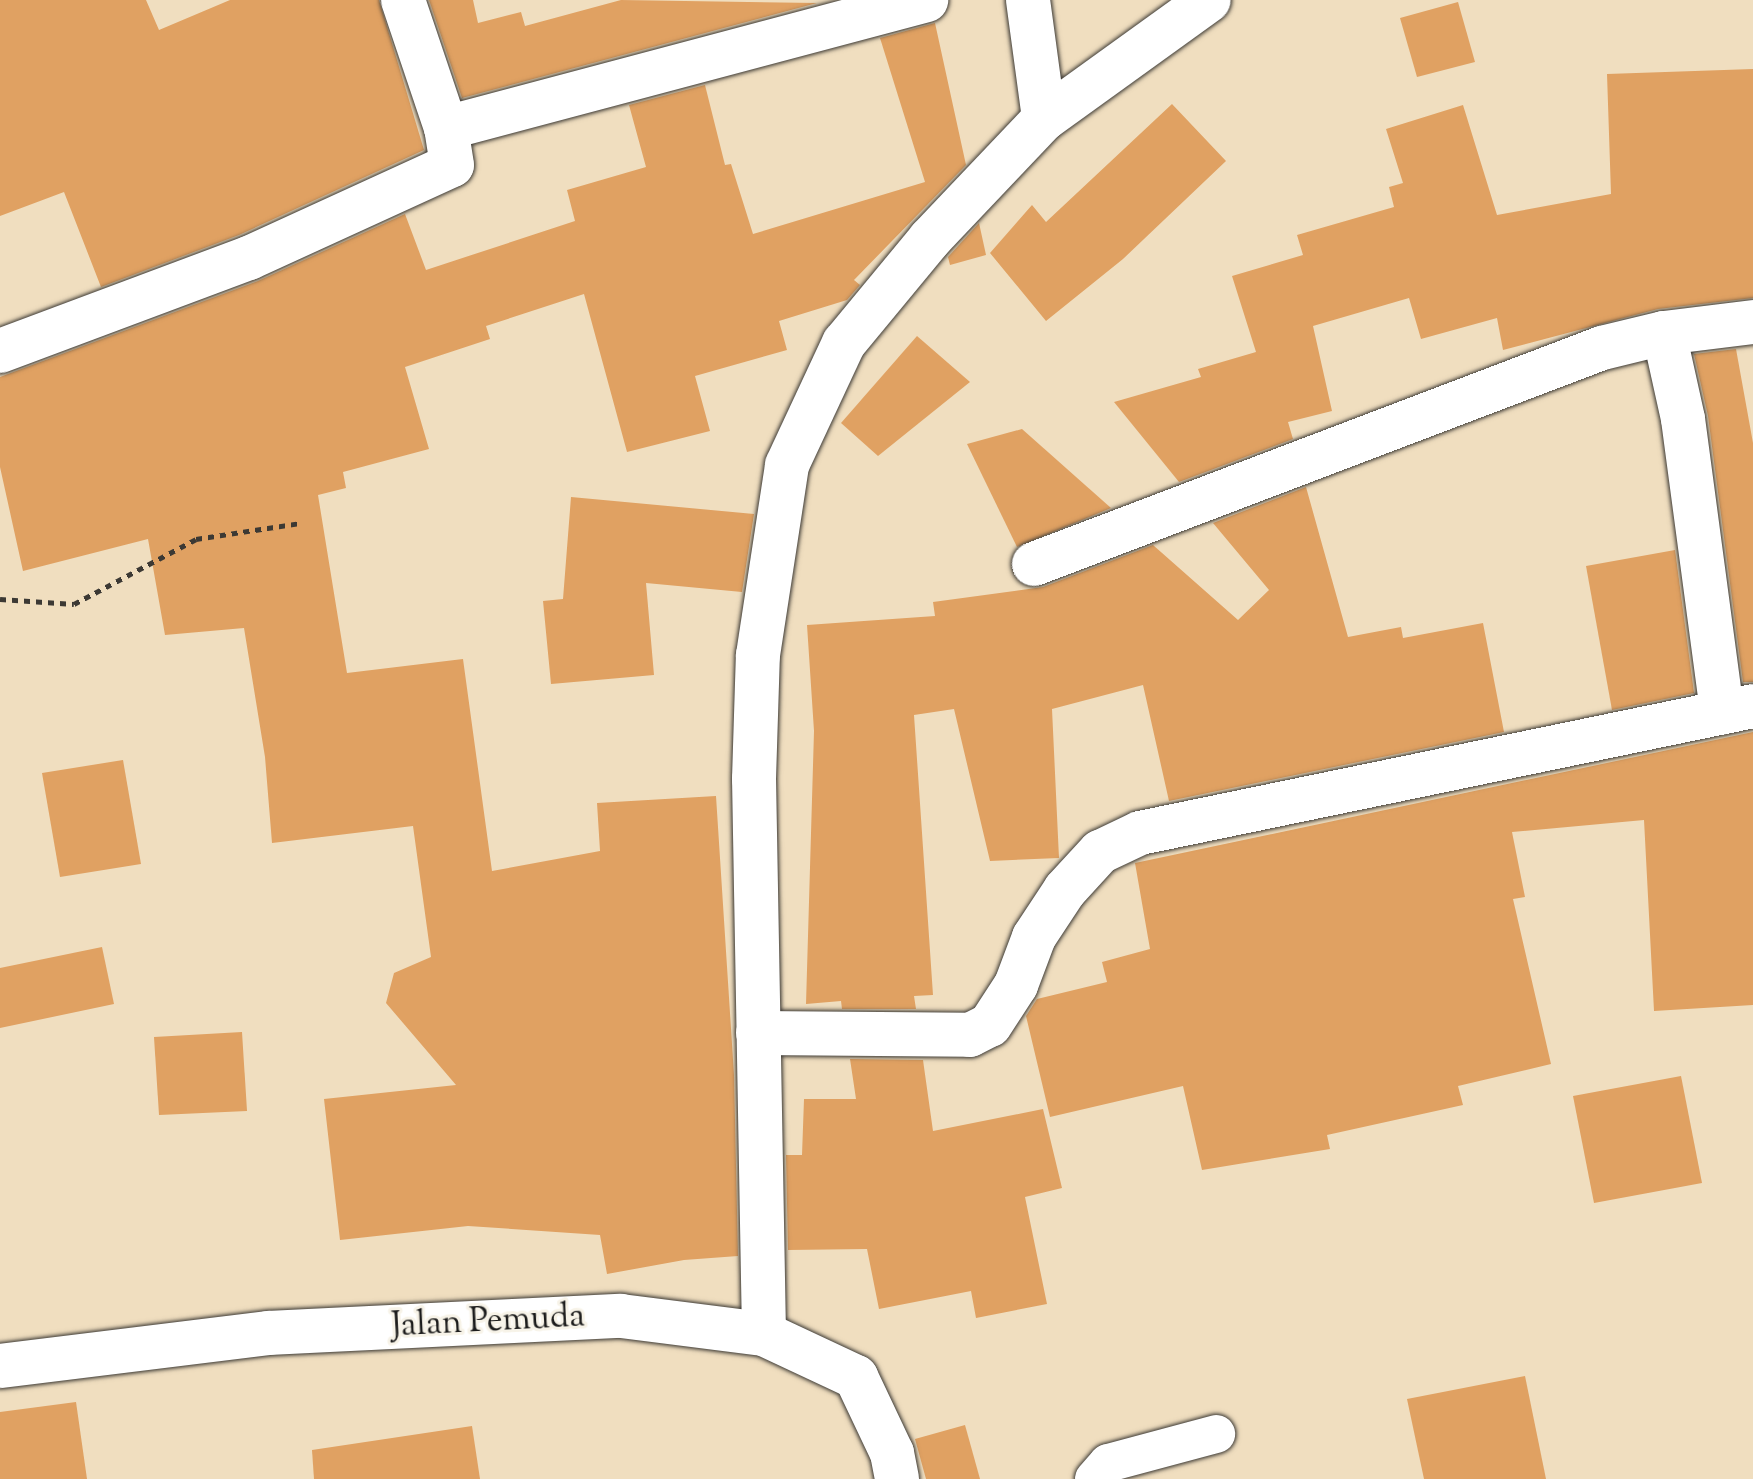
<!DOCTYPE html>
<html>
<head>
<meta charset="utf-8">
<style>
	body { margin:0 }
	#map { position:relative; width:1753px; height:1479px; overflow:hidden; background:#f0debf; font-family:"Sorts Mill Goudy",serif }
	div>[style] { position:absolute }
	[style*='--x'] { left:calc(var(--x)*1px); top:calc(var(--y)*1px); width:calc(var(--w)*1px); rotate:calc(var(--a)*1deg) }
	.building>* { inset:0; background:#e0a162 }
	.path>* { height:5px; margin-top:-2.5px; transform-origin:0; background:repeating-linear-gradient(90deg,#3c3934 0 6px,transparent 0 12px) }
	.roads { filter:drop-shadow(0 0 2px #3c3934) drop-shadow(0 0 2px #3c3934) }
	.service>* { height:38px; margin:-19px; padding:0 19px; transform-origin:19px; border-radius:19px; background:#fff }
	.minor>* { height:44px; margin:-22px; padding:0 22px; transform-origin:22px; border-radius:22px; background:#fff }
	.tertiary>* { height:44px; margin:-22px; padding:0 22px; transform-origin:22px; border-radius:22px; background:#fff }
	span { translate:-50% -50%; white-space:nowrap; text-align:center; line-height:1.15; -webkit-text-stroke:6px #f7f3e8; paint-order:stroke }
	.street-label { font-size:34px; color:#1c1c1c }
</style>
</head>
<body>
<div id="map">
	<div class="building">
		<div style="clip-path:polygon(0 0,146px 0,159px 30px,230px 0,379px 0,424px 150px,239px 235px,101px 287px,64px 192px,0 216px)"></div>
		<div style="clip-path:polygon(429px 0,473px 0,478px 23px,521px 12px,525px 26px,621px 0,817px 3px,462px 98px)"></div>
		<div style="clip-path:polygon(1458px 2px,1475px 62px,1417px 77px,1400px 18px)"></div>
		<div style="clip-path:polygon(935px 23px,966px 165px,854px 280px,860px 285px,847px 300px,779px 321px,787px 350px,695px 376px,710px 431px,627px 452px,584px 294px,486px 326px,490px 339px,405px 367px,429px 449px,343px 472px,346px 488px,318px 495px,347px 673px,463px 659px,492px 871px,600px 851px,597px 803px,716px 796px,734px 1075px,738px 1256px,684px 1260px,607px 1274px,600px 1235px,468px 1226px,340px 1240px,324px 1099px,456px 1085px,386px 1003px,394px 973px,431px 957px,413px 826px,272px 843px,265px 757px,244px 628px,165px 635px,148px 539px,23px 571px,0 467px,0 377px,258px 281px,405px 214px,426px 270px,575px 221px,567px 190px,646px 167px,629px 105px,705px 85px,725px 165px,731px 164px,753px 234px,925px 182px,880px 38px)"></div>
		<div style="clip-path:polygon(1753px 69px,1753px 298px,1658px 309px,1503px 350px,1497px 318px,1421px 339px,1409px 298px,1313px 326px,1332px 411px,1288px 422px,1293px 439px,1179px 482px,1114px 402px,1201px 377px,1198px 369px,1256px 352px,1232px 276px,1303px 255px,1297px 235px,1394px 207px,1389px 187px,1403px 183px,1386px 129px,1463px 105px,1497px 215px,1611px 194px,1607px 74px)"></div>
		<div style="clip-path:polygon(1172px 104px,1226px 161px,1123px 259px,1046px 321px,990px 253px,1032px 205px,1046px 222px)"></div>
		<div style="clip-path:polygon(979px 223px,986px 255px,950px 265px,948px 257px)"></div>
		<div style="clip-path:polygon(917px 336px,970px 382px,878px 456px,841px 423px)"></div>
		<div style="clip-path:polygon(1736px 349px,1753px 443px,1753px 682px,1743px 682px,1708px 416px,1694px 354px)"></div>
		<div style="clip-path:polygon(1022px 429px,1111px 508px,1017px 547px,967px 444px)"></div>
		<div style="clip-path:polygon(1306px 487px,1348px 637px,1401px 627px,1403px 638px,1483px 623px,1504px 732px,1169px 801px,1143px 685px,1052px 709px,1059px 858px,990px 861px,954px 709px,914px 715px,933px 995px,914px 996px,916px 1009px,842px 1009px,841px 1001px,806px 1004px,814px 731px,807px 625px,935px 616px,933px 602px,1043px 587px,1153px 545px,1238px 620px,1269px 590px,1213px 523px)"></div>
		<div style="clip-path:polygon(571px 497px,754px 514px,742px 592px,646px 583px,654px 675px,551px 684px,543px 601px,563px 599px)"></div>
		<div style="clip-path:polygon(1675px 550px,1694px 693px,1612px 710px,1586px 566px)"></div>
		<div style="clip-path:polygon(1753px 732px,1753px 1005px,1654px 1011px,1644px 820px,1512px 832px,1525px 897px,1513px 899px,1551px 1064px,1458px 1086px,1463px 1105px,1327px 1135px,1330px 1149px,1202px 1170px,1183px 1086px,1050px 1117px,1026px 1016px,1037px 999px,1107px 982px,1102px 962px,1150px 949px,1135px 863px)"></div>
		<div style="clip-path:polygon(123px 760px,141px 864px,60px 877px,42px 773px)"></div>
		<div style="clip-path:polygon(102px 947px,114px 1004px,0 1028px,0 968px)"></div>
		<div style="clip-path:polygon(242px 1032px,247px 1111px,159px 1115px,154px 1037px)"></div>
		<div style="clip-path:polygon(850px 1059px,923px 1060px,933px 1131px,1043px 1109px,1062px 1188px,1025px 1197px,1047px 1304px,976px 1318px,971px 1291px,879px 1309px,867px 1249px,788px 1250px,786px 1155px,802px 1155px,804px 1099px,856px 1099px)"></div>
		<div style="clip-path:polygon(1681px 1076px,1702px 1183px,1594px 1203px,1573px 1096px)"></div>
		<div style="clip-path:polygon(1525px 1376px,1546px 1479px,1424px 1479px,1407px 1399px)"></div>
		<div style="clip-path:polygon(76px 1402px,87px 1479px,0 1479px,0 1412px)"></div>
		<div style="clip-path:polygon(965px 1425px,980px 1479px,926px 1479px,915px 1439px)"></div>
		<div style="clip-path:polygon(472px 1426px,480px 1479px,314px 1479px,312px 1450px)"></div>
	</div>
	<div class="path">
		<div style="--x:0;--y:599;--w:74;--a:3.9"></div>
		<div style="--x:74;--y:604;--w:138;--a:-28"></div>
		<div style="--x:196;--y:539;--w:105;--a:-8.7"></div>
	</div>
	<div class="roads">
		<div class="service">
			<div style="--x:1094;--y:1479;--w:21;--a:-49"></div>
			<div style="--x:1108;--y:1463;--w:112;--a:-15"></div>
		</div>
		<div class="minor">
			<div style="--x:1028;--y:0;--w:120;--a:82.3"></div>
			<div style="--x:446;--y:128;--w:497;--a:-14.9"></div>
			<div style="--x:1664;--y:333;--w:88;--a:77.5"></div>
			<div style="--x:1683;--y:419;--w:296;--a:82.4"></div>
			<div style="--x:0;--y:351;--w:266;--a:-20.5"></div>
			<div style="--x:249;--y:258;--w:223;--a:-24.6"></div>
			<div style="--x:452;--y:165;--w:37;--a:-99"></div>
			<div style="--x:446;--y:128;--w:135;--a:-108.6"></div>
			<div style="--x:1034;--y:564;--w:608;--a:-20.82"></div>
			<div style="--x:1602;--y:348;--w:64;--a:-13.6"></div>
			<div style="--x:1664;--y:333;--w:90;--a:-7"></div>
			<div style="--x:758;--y:1033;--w:212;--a:0.5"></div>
			<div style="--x:970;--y:1035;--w:22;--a:-27"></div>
			<div style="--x:990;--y:1025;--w:48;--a:-57"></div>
			<div style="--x:1016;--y:985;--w:51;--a:-69.4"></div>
			<div style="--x:1034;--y:937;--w:56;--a:-56.6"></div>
			<div style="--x:1065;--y:890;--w:52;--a:-47.4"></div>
			<div style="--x:1100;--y:852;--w:44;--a:-25.4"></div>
			<div style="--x:1140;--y:833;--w:626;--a:-11.7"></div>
			<div style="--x:764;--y:1334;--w:555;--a:-91.03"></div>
			<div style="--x:754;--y:779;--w:124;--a:-88.2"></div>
			<div style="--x:758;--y:655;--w:192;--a:-81.3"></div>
			<div style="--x:787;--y:465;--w:135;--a:-65"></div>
			<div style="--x:844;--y:343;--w:135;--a:-50.4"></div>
			<div style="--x:930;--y:239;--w:166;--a:-46.5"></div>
			<div style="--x:1044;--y:119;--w:203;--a:-35.8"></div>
		</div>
		<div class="tertiary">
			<div style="--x:0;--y:1366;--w:270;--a:-7"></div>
			<div style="--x:268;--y:1333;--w:353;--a:-2.8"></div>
			<div style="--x:621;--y:1316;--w:144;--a:7.2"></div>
			<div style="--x:764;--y:1334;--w:102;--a:25.1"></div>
			<div style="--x:856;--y:1377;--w:84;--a:64.7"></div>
			<div style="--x:892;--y:1453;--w:26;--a:79"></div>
		</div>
	</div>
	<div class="street-label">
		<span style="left:488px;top:1322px;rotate:-3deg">Jalan Pemuda</span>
	</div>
</div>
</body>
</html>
